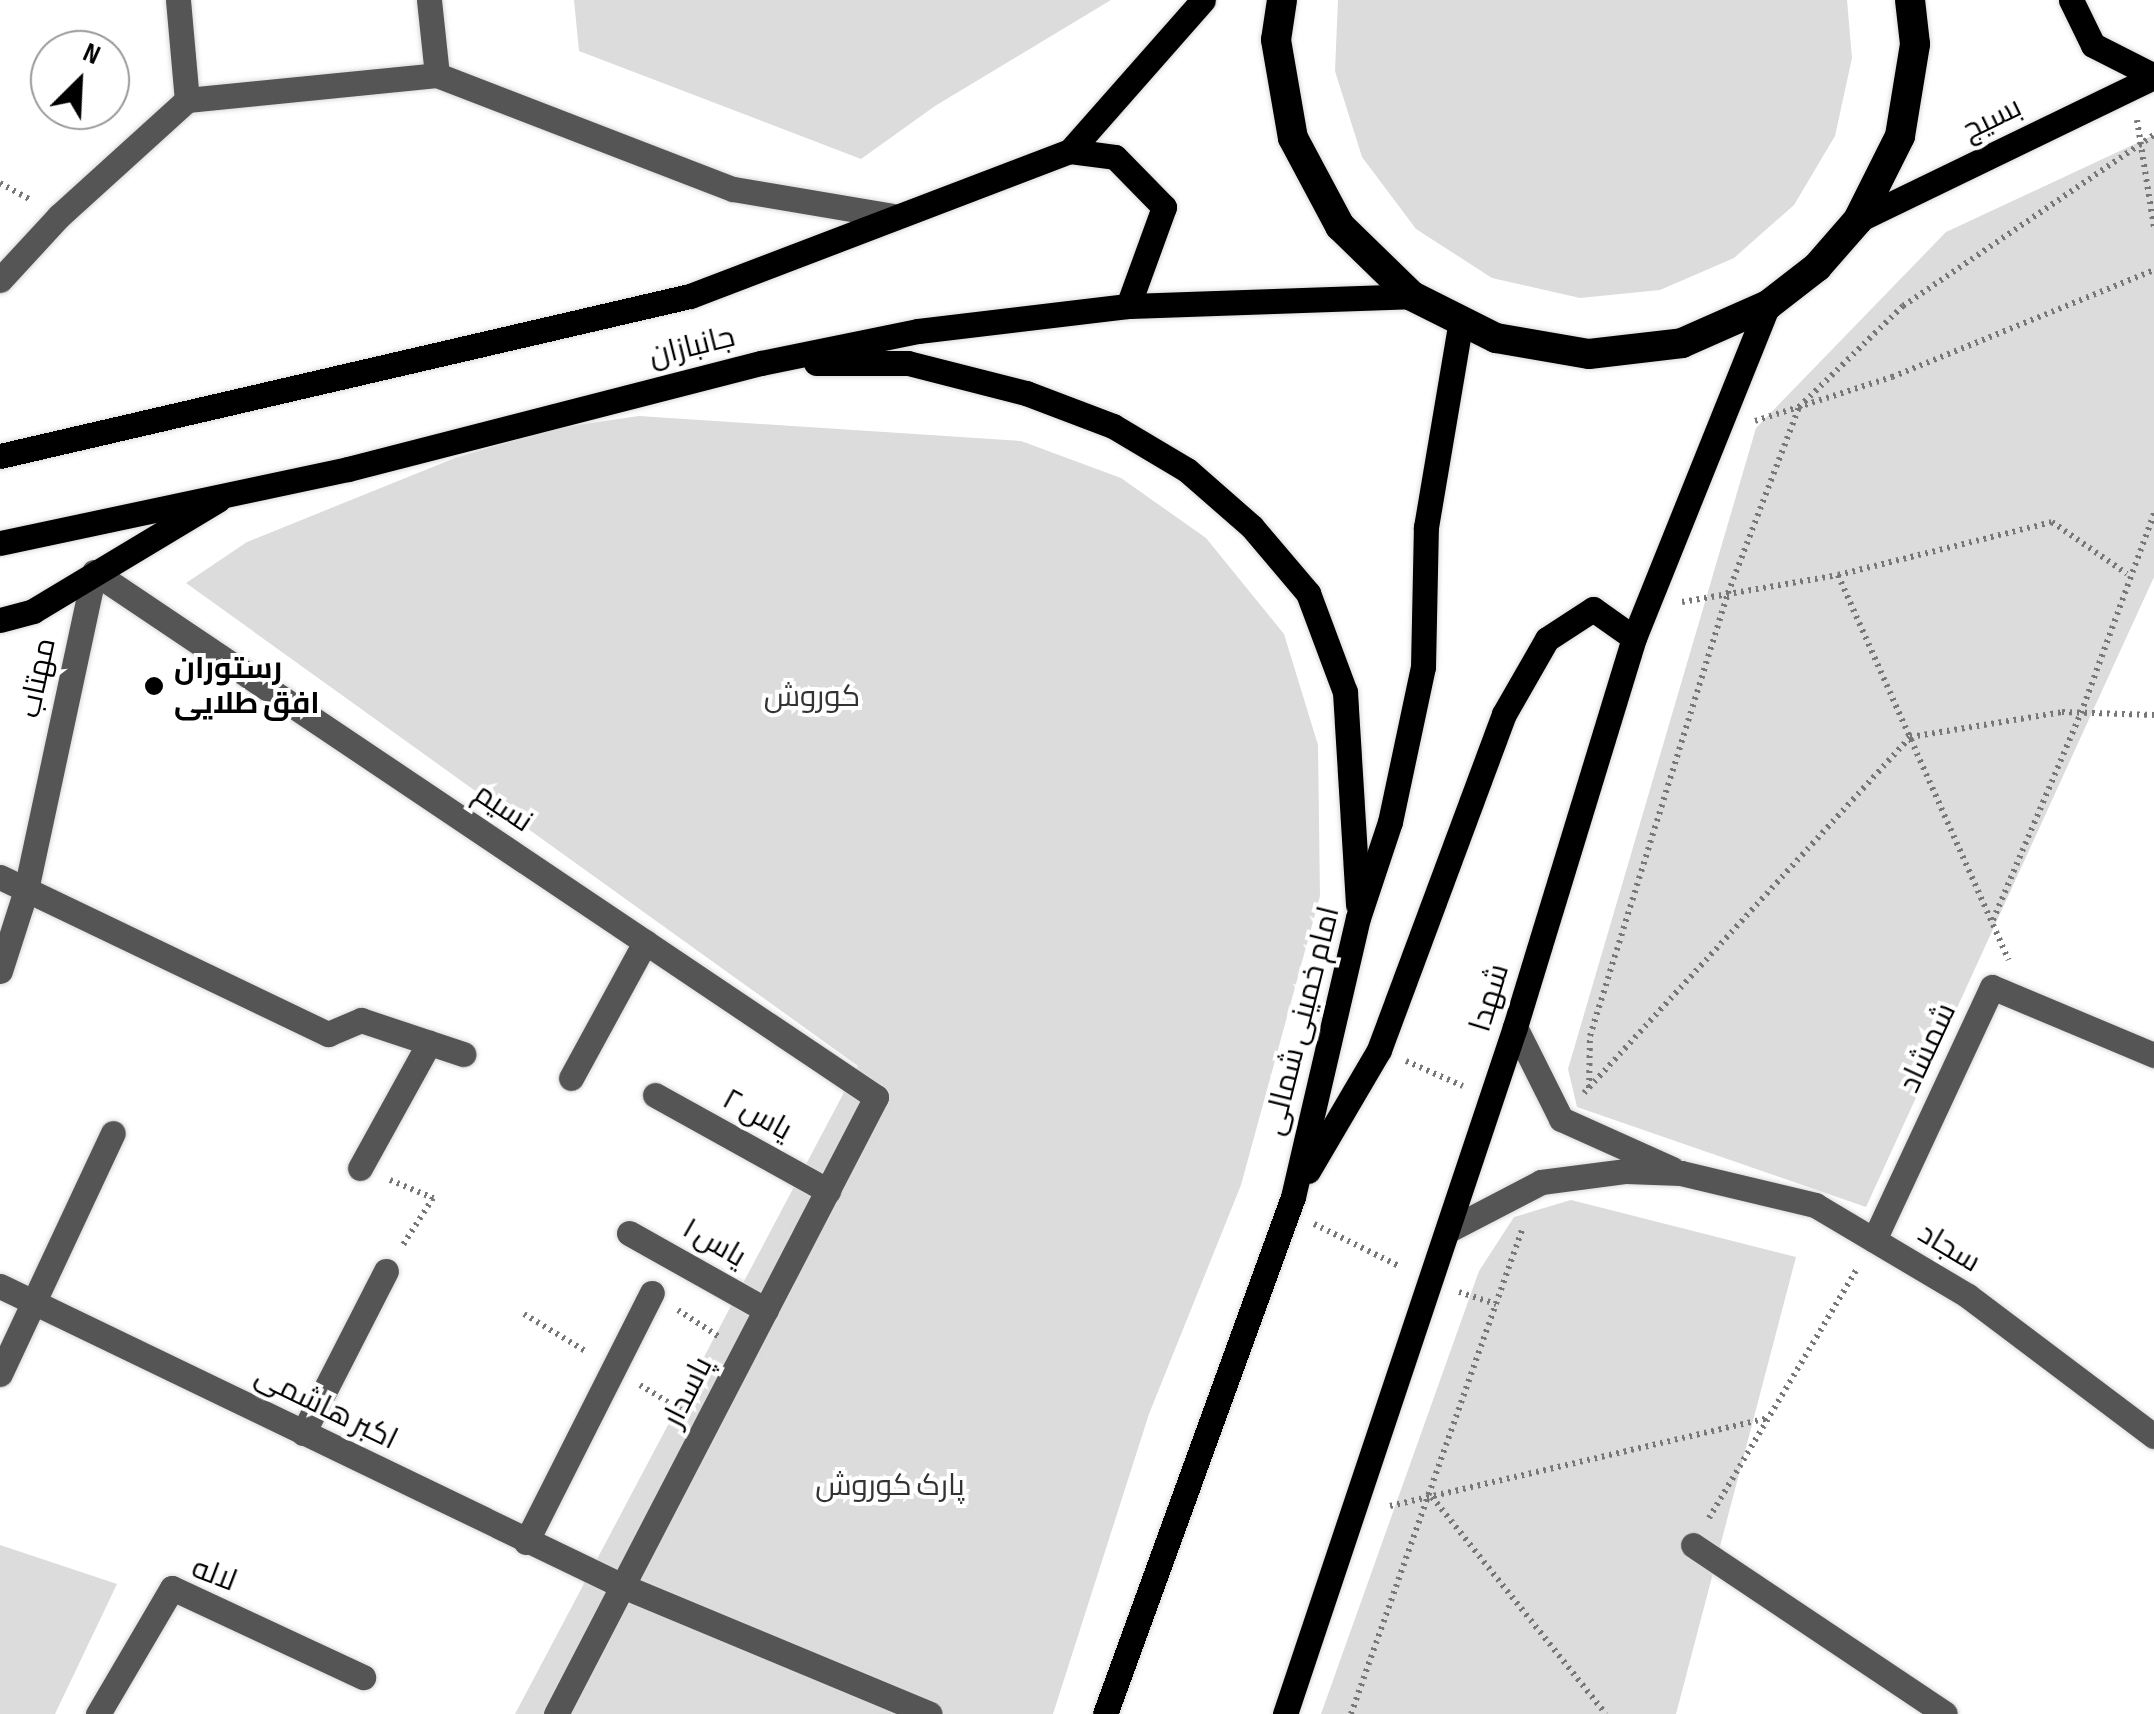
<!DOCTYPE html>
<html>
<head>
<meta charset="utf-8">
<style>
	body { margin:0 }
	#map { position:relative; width:2154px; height:1714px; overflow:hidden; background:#fff; font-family:"Sofia Sans Condensed",Cairo,sans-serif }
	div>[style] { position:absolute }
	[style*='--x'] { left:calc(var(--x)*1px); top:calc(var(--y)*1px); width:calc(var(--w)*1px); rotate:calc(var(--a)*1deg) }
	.green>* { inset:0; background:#dcdcdc }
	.path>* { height:6px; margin-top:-3px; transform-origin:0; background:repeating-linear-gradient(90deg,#777 0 2.5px,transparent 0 7.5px) }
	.roads { filter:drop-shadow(0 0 2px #dbdbdb) drop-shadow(0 0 2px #dbdbdb) }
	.minor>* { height:25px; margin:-12.5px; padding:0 12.5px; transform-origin:12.5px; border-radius:12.5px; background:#555 }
	.major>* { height:25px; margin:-12.5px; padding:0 12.5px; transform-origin:12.5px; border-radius:12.5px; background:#000 }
	.highway>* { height:30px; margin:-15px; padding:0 15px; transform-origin:15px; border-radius:15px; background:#000 }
	.dots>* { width:28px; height:28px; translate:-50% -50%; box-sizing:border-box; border:5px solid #fff; border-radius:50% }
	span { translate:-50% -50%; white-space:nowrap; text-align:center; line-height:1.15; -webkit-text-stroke:8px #fff; paint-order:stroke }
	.street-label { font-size:30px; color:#000 }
	.poi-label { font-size:30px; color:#000; font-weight:700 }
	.left { translate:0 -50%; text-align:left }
	.park-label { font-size:30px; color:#333 }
	.north { position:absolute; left:30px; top:30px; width:100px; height:100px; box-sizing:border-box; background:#fff; border:2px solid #999; border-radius:50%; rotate:24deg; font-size:28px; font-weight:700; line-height:40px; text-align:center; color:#000 }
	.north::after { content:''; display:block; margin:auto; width:35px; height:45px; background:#000; clip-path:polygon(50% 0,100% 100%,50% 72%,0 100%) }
</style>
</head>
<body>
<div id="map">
	<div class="green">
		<div style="clip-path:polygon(574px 0,1111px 0,935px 106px,861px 159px,579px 51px)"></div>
		<div style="clip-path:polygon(1338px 0,1847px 0,1852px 58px,1835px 136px,1794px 205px,1734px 258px,1660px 290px,1580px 298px,1492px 278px,1416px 229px,1362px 157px,1335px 71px)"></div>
		<div style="clip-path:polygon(2154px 135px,2154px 577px,1866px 1207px,1577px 1107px,1568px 1069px,1756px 428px,1946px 232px)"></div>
		<div style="clip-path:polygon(639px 416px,1021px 441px,1121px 478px,1206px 538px,1284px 634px,1318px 745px,1320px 896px,1241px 1185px,1149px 1414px,1053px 1714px,515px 1714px,858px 1066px,186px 583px,247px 542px,455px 458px,557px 428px)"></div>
		<div style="clip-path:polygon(1571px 1200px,1796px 1257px,1676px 1714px,1321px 1714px,1479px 1271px,1514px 1217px)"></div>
		<div style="clip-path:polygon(0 1545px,117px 1584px,55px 1714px,0 1714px)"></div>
	</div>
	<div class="path">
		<div style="--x:2137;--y:120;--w:108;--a:81"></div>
		<div style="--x:0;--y:183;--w:33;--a:29"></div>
		<div style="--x:1755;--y:421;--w:144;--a:-17.8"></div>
		<div style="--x:1892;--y:377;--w:283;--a:-22.2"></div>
		<div style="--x:1838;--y:575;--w:421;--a:66.1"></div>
		<div style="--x:1682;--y:602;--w:158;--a:-9.8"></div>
		<div style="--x:1838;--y:575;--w:220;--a:-13.9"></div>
		<div style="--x:2052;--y:522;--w:91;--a:34.7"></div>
		<div style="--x:1993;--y:920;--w:225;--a:-67"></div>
		<div style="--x:2081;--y:713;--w:213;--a:-69.9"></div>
		<div style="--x:1406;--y:1061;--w:62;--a:23.7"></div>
		<div style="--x:1589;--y:1088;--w:52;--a:-88.9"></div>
		<div style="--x:1590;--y:1036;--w:464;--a:-72.7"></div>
		<div style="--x:1728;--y:593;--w:199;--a:-69.1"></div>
		<div style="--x:1799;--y:407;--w:145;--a:-44.2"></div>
		<div style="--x:1903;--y:306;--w:304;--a:-34.3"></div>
		<div style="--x:1584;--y:1093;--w:483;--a:-47.5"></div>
		<div style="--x:1910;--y:737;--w:154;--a:-9.3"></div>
		<div style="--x:2062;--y:712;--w:92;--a:1.9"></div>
		<div style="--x:390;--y:1180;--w:47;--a:22.7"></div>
		<div style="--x:433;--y:1198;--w:56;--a:122.6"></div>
		<div style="--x:1314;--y:1224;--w:97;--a:26.3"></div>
		<div style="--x:1459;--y:1292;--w:39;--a:18"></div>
		<div style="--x:678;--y:1310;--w:48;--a:33"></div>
		<div style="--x:524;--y:1314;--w:74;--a:31.1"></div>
		<div style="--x:640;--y:1385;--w:48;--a:31.4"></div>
		<div style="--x:1432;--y:1497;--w:278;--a:51.3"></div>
		<div style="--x:1390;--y:1506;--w:388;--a:-13.1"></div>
		<div style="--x:1709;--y:1518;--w:292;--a:-59.3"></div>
		<div style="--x:1351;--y:1714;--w:513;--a:-70.54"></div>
	</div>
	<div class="roads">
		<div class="minor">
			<div style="--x:178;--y:0;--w:100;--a:84.9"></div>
			<div style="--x:429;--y:0;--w:75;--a:83.9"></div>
			<div style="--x:0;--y:280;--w:87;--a:-47.3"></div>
			<div style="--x:59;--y:216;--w:173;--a:-42.2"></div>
			<div style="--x:187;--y:100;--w:251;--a:-5.7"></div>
			<div style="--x:437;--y:75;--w:317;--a:21.1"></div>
			<div style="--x:733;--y:189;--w:161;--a:9.6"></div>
			<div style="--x:0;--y:877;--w:364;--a:25.6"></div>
			<div style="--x:328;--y:1034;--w:36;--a:-23"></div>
			<div style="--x:361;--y:1020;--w:108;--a:18.4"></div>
			<div style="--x:0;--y:971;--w:85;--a:-72.2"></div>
			<div style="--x:26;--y:890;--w:325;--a:-77.9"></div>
			<div style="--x:94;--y:572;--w:942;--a:33.88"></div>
			<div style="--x:876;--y:1097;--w:695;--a:117.41"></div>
			<div style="--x:1515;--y:1027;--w:103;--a:63.4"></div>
			<div style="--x:1561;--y:1119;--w:122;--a:24.2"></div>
			<div style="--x:571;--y:1078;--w:155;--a:-61.4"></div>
			<div style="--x:655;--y:1095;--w:198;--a:29"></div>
			<div style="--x:360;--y:1168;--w:143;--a:-61.1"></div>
			<div style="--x:1447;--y:1231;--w:106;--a:-27.5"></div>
			<div style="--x:1541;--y:1182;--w:86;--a:-7.4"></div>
			<div style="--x:1626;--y:1171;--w:55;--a:2.1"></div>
			<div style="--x:1681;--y:1173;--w:138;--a:13.4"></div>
			<div style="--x:1815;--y:1205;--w:178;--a:30.7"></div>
			<div style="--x:1968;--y:1296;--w:233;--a:37"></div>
			<div style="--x:629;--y:1233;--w:157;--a:29.3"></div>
			<div style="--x:1874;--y:1240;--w:279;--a:-65"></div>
			<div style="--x:1992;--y:987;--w:176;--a:22.8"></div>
			<div style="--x:0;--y:1286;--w:694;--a:25.72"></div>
			<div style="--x:625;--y:1587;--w:330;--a:22.6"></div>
			<div style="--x:0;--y:1374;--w:266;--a:-64.9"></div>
			<div style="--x:303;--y:1433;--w:182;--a:-62.9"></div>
			<div style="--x:526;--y:1542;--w:279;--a:-63.2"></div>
			<div style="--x:1693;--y:1545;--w:303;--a:33.8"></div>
			<div style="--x:98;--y:1714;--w:146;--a:-59.6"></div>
			<div style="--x:172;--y:1588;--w:211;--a:25"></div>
		</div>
		<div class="major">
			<div style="--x:2071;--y:0;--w:50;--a:63.9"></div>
			<div style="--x:2093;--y:45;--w:68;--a:26.9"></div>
			<div style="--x:1070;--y:151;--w:45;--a:7.6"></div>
			<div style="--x:1115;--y:157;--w:70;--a:45.6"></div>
			<div style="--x:1164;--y:207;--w:105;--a:110"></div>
			<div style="--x:1858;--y:220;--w:329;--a:-25.8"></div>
			<div style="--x:816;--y:363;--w:92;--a:0"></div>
			<div style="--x:908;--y:363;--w:122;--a:14.3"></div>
			<div style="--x:1026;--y:393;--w:93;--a:20.8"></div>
			<div style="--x:1113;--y:426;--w:86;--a:30.7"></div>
			<div style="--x:1187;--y:470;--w:86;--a:41.2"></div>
			<div style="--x:1252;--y:527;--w:87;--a:49.7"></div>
			<div style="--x:1308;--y:593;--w:106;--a:69.5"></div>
			<div style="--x:1345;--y:692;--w:213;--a:86.5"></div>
			<div style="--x:0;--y:456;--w:708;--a:-13.06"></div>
			<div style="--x:690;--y:296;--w:407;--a:-20.9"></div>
			<div style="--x:1070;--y:151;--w:201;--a:-48.6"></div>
			<div style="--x:0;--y:543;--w:356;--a:-12"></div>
			<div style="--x:348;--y:469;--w:426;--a:-14.4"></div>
			<div style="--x:761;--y:363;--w:160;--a:-11.5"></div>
			<div style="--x:918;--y:331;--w:211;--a:-6.8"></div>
			<div style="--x:1128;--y:306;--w:284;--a:-2"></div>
			<div style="--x:0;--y:620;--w:34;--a:-15"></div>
			<div style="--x:33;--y:611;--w:216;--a:-31"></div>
			<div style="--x:1308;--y:1171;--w:140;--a:-59.6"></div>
			<div style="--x:1379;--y:1050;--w:358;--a:-69.6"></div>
			<div style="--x:1504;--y:714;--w:86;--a:-60.2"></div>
			<div style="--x:1547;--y:639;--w:55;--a:-33.1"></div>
			<div style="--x:1593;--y:609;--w:50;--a:35.3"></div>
			<div style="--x:1105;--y:1714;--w:550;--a:-70.02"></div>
			<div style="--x:1293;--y:1197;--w:286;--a:-76.9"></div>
			<div style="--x:1358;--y:918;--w:101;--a:-71.6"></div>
			<div style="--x:1390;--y:822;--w:158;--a:-78"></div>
			<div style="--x:1423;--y:667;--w:140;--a:-88.8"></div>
			<div style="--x:1426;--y:527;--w:210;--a:-80.4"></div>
			<div style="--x:1285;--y:1714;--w:724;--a:-71.49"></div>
			<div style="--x:1515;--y:1027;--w:407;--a:-73"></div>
			<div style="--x:1634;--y:638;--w:359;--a:-68.1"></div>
		</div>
		<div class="highway">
			<div style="--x:1282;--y:0;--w:40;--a:98.5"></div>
			<div style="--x:1276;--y:40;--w:99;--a:80.2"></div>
			<div style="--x:1293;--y:138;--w:100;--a:61.9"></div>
			<div style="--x:1340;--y:226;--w:100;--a:44.2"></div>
			<div style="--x:1412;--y:296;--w:94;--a:26.6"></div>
			<div style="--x:1496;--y:338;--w:94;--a:9.8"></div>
			<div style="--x:1589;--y:354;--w:94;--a:-6.7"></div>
			<div style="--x:1682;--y:343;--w:94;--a:-23.8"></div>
			<div style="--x:1768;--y:305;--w:62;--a:-37.8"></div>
			<div style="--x:1817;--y:267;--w:62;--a:-48.9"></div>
			<div style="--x:1858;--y:220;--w:94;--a:-63.4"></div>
			<div style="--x:1900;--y:136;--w:93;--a:-80.7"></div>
			<div style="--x:1915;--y:44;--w:44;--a:-96.5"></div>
		</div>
	</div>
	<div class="dots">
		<div style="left:154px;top:686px;background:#000"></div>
	</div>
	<div class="street-label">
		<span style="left:1992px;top:119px;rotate:-26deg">بسیج</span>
		<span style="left:692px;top:347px;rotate:-14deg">جانبازان</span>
		<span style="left:38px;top:678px;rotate:-78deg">مهتاب</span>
		<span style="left:503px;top:808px;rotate:34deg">نسیم</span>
		<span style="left:1490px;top:998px;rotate:-73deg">شهدا</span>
		<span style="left:1302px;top:1021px;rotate:-76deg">امام خمینی شمالی</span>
		<span style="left:1928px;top:1048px;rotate:-65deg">شمشاد</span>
		<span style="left:757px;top:1115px;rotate:29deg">یاس ۲</span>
		<span style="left:714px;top:1243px;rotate:30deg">یاس ۱</span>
		<span style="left:1949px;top:1248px;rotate:31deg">سجاد</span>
		<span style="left:688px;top:1392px;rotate:-63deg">پاسدار</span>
		<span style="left:326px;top:1408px;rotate:26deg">اکبر هاشمی</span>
		<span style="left:214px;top:1575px;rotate:21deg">لاله</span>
	</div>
	<div class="poi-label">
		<span class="left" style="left:174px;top:686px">رستوران<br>افق طلایی</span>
	</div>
	<div class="park-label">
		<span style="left:812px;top:697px">کوروش</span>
		<span style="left:890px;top:1486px">پارک کوروش</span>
	</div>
	<div class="north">N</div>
</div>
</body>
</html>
